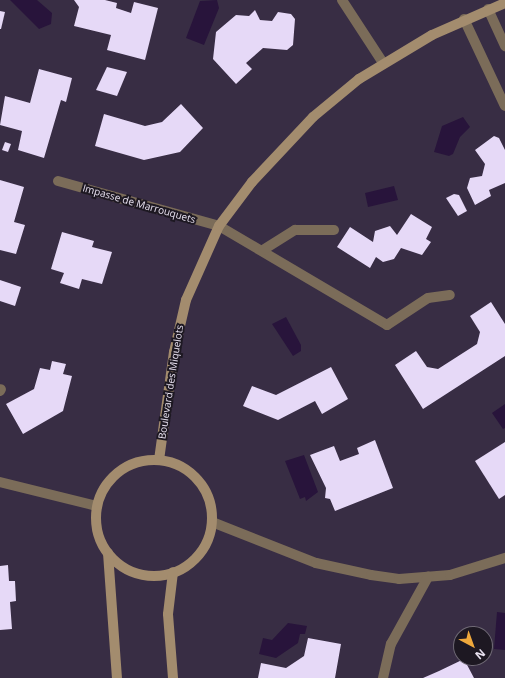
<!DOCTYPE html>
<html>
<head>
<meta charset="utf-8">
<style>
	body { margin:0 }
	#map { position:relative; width:505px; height:678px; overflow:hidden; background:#382d44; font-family:"Open Sans",sans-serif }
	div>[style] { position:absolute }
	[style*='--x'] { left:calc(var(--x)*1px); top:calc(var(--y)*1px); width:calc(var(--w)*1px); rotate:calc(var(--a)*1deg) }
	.water>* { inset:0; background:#28143b }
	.building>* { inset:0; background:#e6d9f7 }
	.service>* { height:10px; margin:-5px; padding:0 5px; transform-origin:5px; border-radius:5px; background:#7b6c59 }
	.minor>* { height:10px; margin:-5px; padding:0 5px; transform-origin:5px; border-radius:5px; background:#7b6c59 }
	.secondary>* { height:10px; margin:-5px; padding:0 5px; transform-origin:5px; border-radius:5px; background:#a38c6e }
	.secondary>.ring { margin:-5px; padding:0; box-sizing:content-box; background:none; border:10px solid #a38c6e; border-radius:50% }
	span { translate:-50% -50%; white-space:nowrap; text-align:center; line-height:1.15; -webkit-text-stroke:4px #1d1822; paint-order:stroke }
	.street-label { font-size:10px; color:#e9e2f1 }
	.north { position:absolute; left:453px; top:626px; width:40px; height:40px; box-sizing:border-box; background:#1d1822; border:1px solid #6f6975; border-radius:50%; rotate:139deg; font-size:11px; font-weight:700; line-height:16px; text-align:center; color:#e9e2f1 }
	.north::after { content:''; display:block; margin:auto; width:14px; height:18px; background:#eea83c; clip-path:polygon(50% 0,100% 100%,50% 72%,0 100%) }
</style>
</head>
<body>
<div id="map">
	<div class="water">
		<div style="clip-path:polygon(10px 0,37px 0,52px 13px,51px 24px,39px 29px)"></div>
		<div style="clip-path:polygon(217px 0,219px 8px,204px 45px,186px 38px,200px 1px)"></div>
		<div style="clip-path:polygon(463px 117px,470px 127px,460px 137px,453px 154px,449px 156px,434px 152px,442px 126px)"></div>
		<div style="clip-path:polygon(394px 186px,398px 200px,368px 207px,365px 193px)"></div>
		<div style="clip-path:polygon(286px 317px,301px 345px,301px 351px,293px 356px,272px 324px)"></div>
		<div style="clip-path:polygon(505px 404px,505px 428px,503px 429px,492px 413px)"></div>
		<div style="clip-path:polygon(304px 455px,318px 492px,306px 501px,305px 497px,300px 499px,285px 461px)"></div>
		<div style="clip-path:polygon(497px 612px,505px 613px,505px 650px,494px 649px)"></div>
		<div style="clip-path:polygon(288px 623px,307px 626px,305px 634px,300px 634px,298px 643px,276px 658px,259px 654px,263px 638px,272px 640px)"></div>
	</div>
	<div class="building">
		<div style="clip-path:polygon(74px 0,105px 0,117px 3px,116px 8px,131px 13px,134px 2px,158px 8px,145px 60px,107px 50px,111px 35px,74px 26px,79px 7px)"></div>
		<div style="clip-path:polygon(255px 10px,260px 20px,272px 21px,278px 12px,291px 14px,295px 19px,293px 45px,287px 50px,263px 48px,246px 63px,252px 69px,236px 84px,213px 59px,216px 32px,236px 15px,249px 16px)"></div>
		<div style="clip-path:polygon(0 11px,5px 12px,1px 29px,0 29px)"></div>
		<div style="clip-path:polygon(107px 67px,127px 72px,117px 96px,96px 90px)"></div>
		<div style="clip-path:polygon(39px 69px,72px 78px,66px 102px,61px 100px,44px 158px,18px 150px,22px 131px,0 125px,5px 96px,30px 103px)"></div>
		<div style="clip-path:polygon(181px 104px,203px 128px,180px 152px,144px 160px,95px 146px,104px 114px,145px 126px,162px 122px)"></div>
		<div style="clip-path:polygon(494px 136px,499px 138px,505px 150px,505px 183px,489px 190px,491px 196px,475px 205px,467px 188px,470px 178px,482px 176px,485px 164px,475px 150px)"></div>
		<div style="clip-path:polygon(5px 142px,11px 144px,8px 152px,2px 150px)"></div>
		<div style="clip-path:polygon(0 180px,24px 187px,14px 222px,25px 225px,16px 254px,0 250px)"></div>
		<div style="clip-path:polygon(454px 194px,459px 195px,467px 211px,458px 216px,446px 198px)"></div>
		<div style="clip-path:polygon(411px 214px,432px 227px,426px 239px,431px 242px,422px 255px,401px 248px,394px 259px,383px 262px,376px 257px,370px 268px,337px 247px,350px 227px,373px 242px,375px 231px,390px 226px,397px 235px)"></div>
		<div style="clip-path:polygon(62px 232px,94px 241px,92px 247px,112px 252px,102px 284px,82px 279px,79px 289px,60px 283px,64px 273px,51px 269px)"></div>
		<div style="clip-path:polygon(0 280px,21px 287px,15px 306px,0 301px)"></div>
		<div style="clip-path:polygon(491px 302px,505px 324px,505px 356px,423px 409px,395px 365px,416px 351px,427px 367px,438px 369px,477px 344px,480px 332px,470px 316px)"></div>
		<div style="clip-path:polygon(52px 361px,66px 364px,63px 374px,72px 376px,63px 411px,23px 434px,6px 404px,34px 389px,40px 368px,50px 370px)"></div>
		<div style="clip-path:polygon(331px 367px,348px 399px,322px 414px,315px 401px,278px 420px,243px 406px,252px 386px,276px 395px)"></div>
		<div style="clip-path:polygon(375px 440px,393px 488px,335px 511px,330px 499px,325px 498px,326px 488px,310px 455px,334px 446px,340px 461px,359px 454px,357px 448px)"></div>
		<div style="clip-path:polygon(505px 442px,505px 495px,499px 499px,475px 461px)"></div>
		<div style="clip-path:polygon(8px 565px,9px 581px,15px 581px,16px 601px,10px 602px,12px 629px,0 630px,0 566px)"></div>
		<div style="clip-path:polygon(308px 638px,341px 644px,335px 678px,258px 678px,261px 663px,286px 668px,304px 656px)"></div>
		<div style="clip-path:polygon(464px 659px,474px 678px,423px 678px,439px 671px)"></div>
	</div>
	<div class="service">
		<div style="--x:488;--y:9;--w:41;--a:65.3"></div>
		<div style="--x:464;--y:19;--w:96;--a:64.8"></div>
		<div style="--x:219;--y:226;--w:195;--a:30.5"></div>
		<div style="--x:387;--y:325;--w:49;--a:-33.4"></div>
		<div style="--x:428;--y:298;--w:22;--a:-8"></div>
		<div style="--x:263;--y:250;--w:38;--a:-32"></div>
		<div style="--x:295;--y:230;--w:39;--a:0"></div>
		<div style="--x:0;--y:391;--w:2;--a:-63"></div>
	</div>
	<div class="minor">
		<div style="--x:342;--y:0;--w:75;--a:56.9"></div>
		<div style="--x:58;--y:181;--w:167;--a:15.6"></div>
		<div style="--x:0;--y:482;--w:100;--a:13.9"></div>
		<div style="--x:212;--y:522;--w:112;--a:21.5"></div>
		<div style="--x:316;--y:563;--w:56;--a:12.3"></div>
		<div style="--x:371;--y:575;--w:28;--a:8"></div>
		<div style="--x:399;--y:579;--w:51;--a:-4.5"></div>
		<div style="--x:450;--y:575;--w:58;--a:-17.2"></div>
		<div style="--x:383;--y:678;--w:35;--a:-77"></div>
		<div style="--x:391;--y:644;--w:77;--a:-61.1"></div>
	</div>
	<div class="secondary">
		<div style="--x:159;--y:460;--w:109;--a:-82.1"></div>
		<div style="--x:174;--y:352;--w:53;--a:-77"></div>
		<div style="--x:186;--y:300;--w:81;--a:-66"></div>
		<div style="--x:219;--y:226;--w:55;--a:-53.1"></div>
		<div style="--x:252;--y:182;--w:89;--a:-46.8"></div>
		<div style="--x:313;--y:117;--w:60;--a:-39.6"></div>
		<div style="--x:359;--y:79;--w:85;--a:-31.1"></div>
		<div style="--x:432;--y:35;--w:80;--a:-23.7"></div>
		<div class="ring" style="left:96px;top:460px;width:106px;height:106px"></div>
		<div style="--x:108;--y:553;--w:125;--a:85.9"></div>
		<div style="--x:173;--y:678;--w:64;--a:-94.5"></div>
		<div style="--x:168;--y:614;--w:42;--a:-83.2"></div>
	</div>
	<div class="street-label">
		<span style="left:139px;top:204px;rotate:16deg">Impasse de Marrouquets</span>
		<span style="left:171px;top:382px;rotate:-81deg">Boulevard des Miquelots</span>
	</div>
	<div class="north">N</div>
</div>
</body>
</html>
